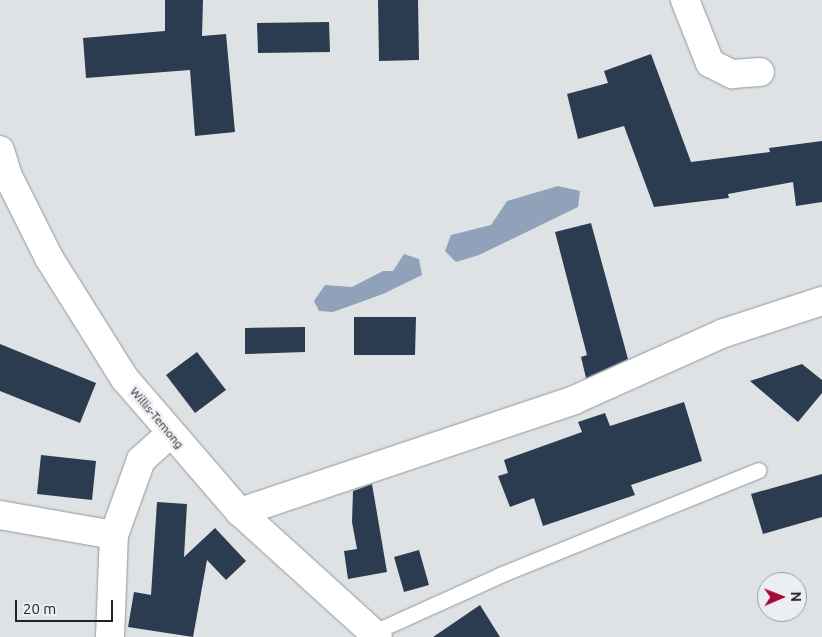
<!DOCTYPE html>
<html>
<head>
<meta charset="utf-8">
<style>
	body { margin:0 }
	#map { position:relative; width:822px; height:637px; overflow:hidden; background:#dfe2e5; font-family:Ubuntu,sans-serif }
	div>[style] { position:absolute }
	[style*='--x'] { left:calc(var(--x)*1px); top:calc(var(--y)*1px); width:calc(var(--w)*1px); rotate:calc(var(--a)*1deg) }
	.forest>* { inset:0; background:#8fa2ba }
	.building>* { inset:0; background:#2b3b50 }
	.roads { filter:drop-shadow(0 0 1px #94979a) drop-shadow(0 0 1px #94979a) }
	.lane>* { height:15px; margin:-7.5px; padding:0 7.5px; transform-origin:7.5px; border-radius:7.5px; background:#fff }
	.street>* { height:28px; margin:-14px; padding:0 14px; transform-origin:14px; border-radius:14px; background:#fff }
	.secondary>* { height:28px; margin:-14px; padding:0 14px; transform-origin:14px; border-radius:14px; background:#fff }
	span { translate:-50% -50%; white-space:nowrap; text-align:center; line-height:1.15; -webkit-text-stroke:5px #eceff2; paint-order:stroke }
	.street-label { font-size:12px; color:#212223 }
	.north { position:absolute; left:757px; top:572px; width:50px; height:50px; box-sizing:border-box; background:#eceff2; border:1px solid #9b9d9f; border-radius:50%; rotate:89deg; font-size:14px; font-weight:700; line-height:20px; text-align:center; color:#212223 }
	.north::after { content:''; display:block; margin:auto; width:18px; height:22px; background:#a50b36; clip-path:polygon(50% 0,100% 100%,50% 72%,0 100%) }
	.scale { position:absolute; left:15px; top:600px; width:98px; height:22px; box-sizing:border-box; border:2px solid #212223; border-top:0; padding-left:6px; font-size:15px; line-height:18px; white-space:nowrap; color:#212223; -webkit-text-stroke:4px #eceff2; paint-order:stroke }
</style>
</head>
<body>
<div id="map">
	<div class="forest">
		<div style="clip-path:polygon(558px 186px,580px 191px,578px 207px,479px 255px,456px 262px,445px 251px,451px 235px,491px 225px,507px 201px)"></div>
		<div style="clip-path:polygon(404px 254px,419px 259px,422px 275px,383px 294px,333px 312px,319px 311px,314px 301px,325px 285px,352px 287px,383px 271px,393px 271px)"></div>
	</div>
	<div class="building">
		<div style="clip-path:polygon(165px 0,203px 0,202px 36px,226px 34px,235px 132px,195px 136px,190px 70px,86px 78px,83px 38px,165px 31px)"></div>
		<div style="clip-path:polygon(378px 0,418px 0,419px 60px,379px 61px)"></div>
		<div style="clip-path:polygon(329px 22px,330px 52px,258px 53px,257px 23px)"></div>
		<div style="clip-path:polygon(651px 54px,691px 162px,770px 152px,769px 148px,822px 141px,822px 202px,796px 206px,793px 182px,728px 194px,729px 198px,654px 207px,624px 126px,578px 139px,567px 94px,608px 83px,604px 71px)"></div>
		<div style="clip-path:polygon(591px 223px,628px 359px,586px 378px,581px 357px,587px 355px,555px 232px)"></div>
		<div style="clip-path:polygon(354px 317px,416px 317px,415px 355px,354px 355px)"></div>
		<div style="clip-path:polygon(305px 327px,305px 352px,245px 354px,245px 328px)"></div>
		<div style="clip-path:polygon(0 344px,96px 383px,80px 423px,0 391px)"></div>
		<div style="clip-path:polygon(197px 352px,226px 390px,195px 413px,166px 375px)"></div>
		<div style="clip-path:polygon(802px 364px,822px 380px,822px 393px,798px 422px,750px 381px)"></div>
		<div style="clip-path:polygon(684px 402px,702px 461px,631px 485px,635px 495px,543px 526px,534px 498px,510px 507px,498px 476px,508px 473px,504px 460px,582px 432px,578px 422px,605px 413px,610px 426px)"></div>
		<div style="clip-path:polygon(41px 455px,96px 461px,92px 500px,37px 494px)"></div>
		<div style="clip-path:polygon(822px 474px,822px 517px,763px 534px,751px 494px)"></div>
		<div style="clip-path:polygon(372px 484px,387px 572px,348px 579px,344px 551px,357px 549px,352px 522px,353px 491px)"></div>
		<div style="clip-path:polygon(157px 502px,187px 504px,184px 557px,215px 528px,246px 561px,226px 580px,207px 560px,193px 637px,128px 627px,134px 592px,151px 595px)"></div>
		<div style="clip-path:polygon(419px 550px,429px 585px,404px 592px,394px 557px)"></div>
		<div style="clip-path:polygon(480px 605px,500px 637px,433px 637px)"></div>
	</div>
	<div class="roads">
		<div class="lane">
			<div style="--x:374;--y:632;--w:138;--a:-24.3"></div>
			<div style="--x:500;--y:575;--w:279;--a:-22.1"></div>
		</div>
		<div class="street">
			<div style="--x:685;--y:0;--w:68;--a:68.4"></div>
			<div style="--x:710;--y:63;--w:25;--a:27"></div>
			<div style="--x:732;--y:74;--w:28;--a:-4"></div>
			<div style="--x:240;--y:512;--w:352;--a:-18.5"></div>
			<div style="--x:574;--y:400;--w:164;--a:-24.1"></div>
			<div style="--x:724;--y:333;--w:103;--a:-18.1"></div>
			<div style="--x:0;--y:515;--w:116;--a:10"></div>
			<div style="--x:110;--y:637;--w:102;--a:-87.8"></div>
			<div style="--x:114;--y:535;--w:80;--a:-70.2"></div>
			<div style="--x:141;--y:460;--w:39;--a:-42"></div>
		</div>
		<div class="secondary">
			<div style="--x:0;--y:150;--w:27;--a:73"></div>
			<div style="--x:8;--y:176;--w:92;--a:63.4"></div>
			<div style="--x:49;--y:258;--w:143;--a:57.9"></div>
			<div style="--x:125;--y:379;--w:176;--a:49.2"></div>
			<div style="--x:240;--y:512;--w:186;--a:42.2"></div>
		</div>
	</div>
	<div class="street-label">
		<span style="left:157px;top:418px;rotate:50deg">Willis-Temong</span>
	</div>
	<div class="north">N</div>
	<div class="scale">20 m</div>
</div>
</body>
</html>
